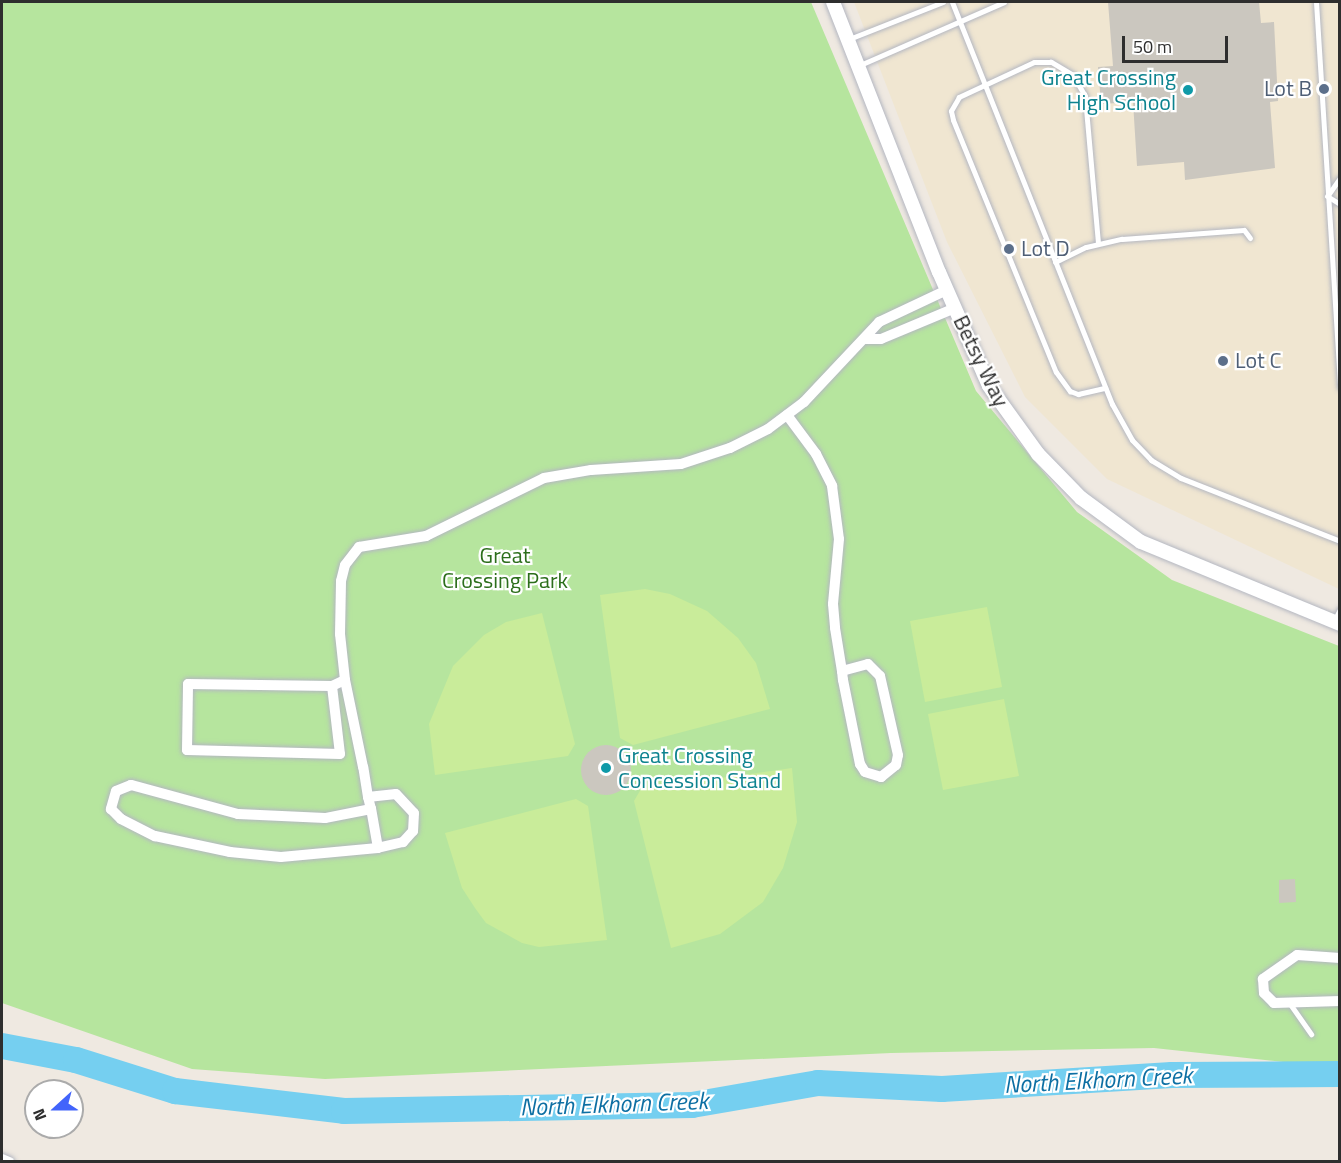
<!DOCTYPE html>
<html>
<head>
<meta charset="utf-8">
<style>
	body { margin:0 }
	#map { position:relative; width:1341px; height:1163px; overflow:hidden; background:#efe9e1; font-family:"Titillium Web",sans-serif }
	div>[style] { position:absolute }
	[style*='--x'] { left:calc(var(--x)*1px); top:calc(var(--y)*1px); width:calc(var(--w)*1px); rotate:calc(var(--a)*1deg) }
	.education>* { inset:0; background:#f0e6d1 }
	.green>* { inset:0; background:#b6e59e }
	.pitch>* { inset:0; background:#c9ec9a }
	.river>* { height:26px; margin:-13px; padding:0 13px; transform-origin:13px; border-radius:13px; background:#75cff0 }
	.building>* { inset:0; background:#cbc7bf }
	.round { border-radius:50% }
	.roads { filter:drop-shadow(0 0 2px #b4b7c1) drop-shadow(0 0 2px #b4b7c1) }
	.service>* { height:5px; margin:-2.5px; padding:0 2.5px; transform-origin:2.5px; border-radius:2.5px; background:#fff }
	.minor>* { height:10px; margin:-5px; padding:0 5px; transform-origin:5px; border-radius:5px; background:#fff }
	.tertiary>* { height:14px; margin:-7px; padding:0 7px; transform-origin:7px; border-radius:7px; background:#fff }
	.dots>* { width:16px; height:16px; translate:-50% -50%; box-sizing:border-box; border:3px solid #fff; border-radius:50% }
	span { translate:-50% -50%; white-space:nowrap; text-align:center; line-height:1.15; -webkit-text-stroke:4.5px #fff; paint-order:stroke }
	.culture-label { font-size:22px; color:#0d838f }
	.right { translate:-100% -50%; text-align:right }
	.left { translate:0 -50%; text-align:left }
	.service-label { font-size:22px; color:#4e5e75 }
	.street-label { font-size:22px; color:#2e2e2e }
	.park-label { font-size:22px; color:#2c6e1b }
	.water-label { font-size:24px; color:#0d6fa3; font-style:italic }
	.frame { position:absolute; inset:0; border:3px solid #2e2e2e; pointer-events:none }
	.north { position:absolute; left:24px; top:1079px; width:60px; height:60px; box-sizing:border-box; background:#fff; border:2px solid #ababab; border-radius:50%; rotate:249deg; font-size:16px; font-weight:700; line-height:24px; text-align:center; color:#2e2e2e }
	.north::after { content:''; display:block; margin:auto; width:21px; height:27px; background:#4264fb; clip-path:polygon(50% 0,100% 100%,50% 72%,0 100%) }
	.scale { position:absolute; left:1122px; top:36px; width:106px; height:27px; box-sizing:border-box; border:3px solid #2e2e2e; border-top:0; padding-left:8px; font-size:18px; line-height:21px; white-space:nowrap; color:#2e2e2e; -webkit-text-stroke:4px #fff; paint-order:stroke }
</style>
</head>
<body>
<div id="map">
	<div class="education">
		<div style="clip-path:polygon(854px 2px,1339px 2px,1339px 589px,1107px 479px,1025px 397px,947px 242px)"></div>
	</div>
	<div class="green">
		<div style="clip-path:polygon(2px 2px,811px 2px,976px 391px,1077px 512px,1172px 580px,1339px 646px,1339px 1068px,1154px 1048px,891px 1053px,325px 1079px,192px 1069px,2px 1003px)"></div>
	</div>
	<div class="pitch">
		<div style="clip-path:polygon(645px 589px,670px 594px,707px 611px,738px 638px,756px 663px,770px 709px,633px 745px,620px 738px,600px 595px)"></div>
		<div style="clip-path:polygon(987px 607px,1002px 687px,925px 702px,910px 621px)"></div>
		<div style="clip-path:polygon(542px 613px,575px 744px,568px 756px,435px 775px,429px 724px,453px 666px,484px 635px,506px 622px)"></div>
		<div style="clip-path:polygon(1004px 699px,1019px 776px,943px 790px,928px 714px)"></div>
		<div style="clip-path:polygon(792px 768px,797px 822px,783px 868px,763px 902px,720px 934px,671px 948px,634px 801px,641px 789px)"></div>
		<div style="clip-path:polygon(576px 799px,588px 806px,607px 940px,539px 947px,522px 943px,486px 923px,475px 908px,462px 888px,445px 833px)"></div>
	</div>
	<div class="river">
		<div style="--x:2;--y:1046;--w:75;--a:10.7"></div>
		<div style="--x:76;--y:1060;--w:104;--a:17.4"></div>
		<div style="--x:175;--y:1091;--w:170;--a:6.7"></div>
		<div style="--x:344;--y:1111;--w:348;--a:-1"></div>
		<div style="--x:692;--y:1105;--w:128;--a:-9.9"></div>
		<div style="--x:818;--y:1083;--w:124;--a:2.8"></div>
		<div style="--x:942;--y:1089;--w:230;--a:-3.5"></div>
		<div style="--x:1172;--y:1075;--w:168;--a:-0.3"></div>
	</div>
	<div class="building">
		<div style="clip-path:polygon(1108px 2px,1259px 2px,1261px 23px,1274px 22px,1278px 101px,1270px 102px,1275px 168px,1185px 180px,1184px 162px,1137px 166px,1133px 102px,1101px 104px,1098px 67px,1113px 66px)"></div>
		<div class="round" style="left:581px;top:745px;width:50px;height:50px"></div>
		<div style="clip-path:polygon(1295px 879px,1296px 902px,1279px 903px,1279px 880px)"></div>
	</div>
	<div class="roads">
		<div class="service">
			<div style="--x:952;--y:2;--w:433;--a:68.3"></div>
			<div style="--x:1112;--y:404;--w:41;--a:60.9"></div>
			<div style="--x:1132;--y:440;--w:28;--a:46"></div>
			<div style="--x:1151;--y:460;--w:35;--a:31"></div>
			<div style="--x:1181;--y:478;--w:171;--a:21.6"></div>
			<div style="--x:1316;--y:2;--w:386;--a:86.4"></div>
			<div style="--x:849;--y:39;--w:101;--a:-21.5"></div>
			<div style="--x:860;--y:65;--w:157;--a:-23.6"></div>
			<div style="--x:1328;--y:195;--w:21;--a:-55"></div>
			<div style="--x:1327;--y:196;--w:15;--a:32"></div>
			<div style="--x:1098;--y:243;--w:148;--a:-95.1"></div>
			<div style="--x:1085;--y:96;--w:24;--a:-120"></div>
			<div style="--x:1073;--y:75;--w:26;--a:-149"></div>
			<div style="--x:1051;--y:62;--w:17;--a:180"></div>
			<div style="--x:1034;--y:62;--w:83;--a:155"></div>
			<div style="--x:959;--y:97;--w:16;--a:120"></div>
			<div style="--x:951;--y:111;--w:9;--a:77"></div>
			<div style="--x:953;--y:120;--w:272;--a:67.8"></div>
			<div style="--x:1056;--y:372;--w:24;--a:54"></div>
			<div style="--x:1070;--y:391;--w:9;--a:21"></div>
			<div style="--x:1078;--y:394;--w:28;--a:-13"></div>
			<div style="--x:1055;--y:262;--w:34;--a:-26"></div>
			<div style="--x:1086;--y:247;--w:37;--a:-13"></div>
			<div style="--x:1122;--y:239;--w:122;--a:-4.2"></div>
			<div style="--x:1244;--y:230;--w:10;--a:53"></div>
			<div style="--x:1334;--y:621;--w:13;--a:-63"></div>
			<div style="--x:1290;--y:1004;--w:37;--a:55"></div>
		</div>
		<div class="minor">
			<div style="--x:864;--y:339;--w:17;--a:0"></div>
			<div style="--x:881;--y:339;--w:80;--a:-22.7"></div>
			<div style="--x:787;--y:415;--w:49;--a:53.4"></div>
			<div style="--x:816;--y:454;--w:36;--a:63"></div>
			<div style="--x:832;--y:486;--w:53;--a:82.5"></div>
			<div style="--x:839;--y:539;--w:65;--a:95.3"></div>
			<div style="--x:833;--y:604;--w:24;--a:85"></div>
			<div style="--x:835;--y:628;--w:44;--a:80.8"></div>
			<div style="--x:842;--y:671;--w:9;--a:84"></div>
			<div style="--x:843;--y:680;--w:86;--a:78.6"></div>
			<div style="--x:860;--y:764;--w:9;--a:58"></div>
			<div style="--x:865;--y:772;--w:17;--a:17"></div>
			<div style="--x:881;--y:777;--w:19;--a:-39"></div>
			<div style="--x:896;--y:765;--w:10;--a:-79"></div>
			<div style="--x:898;--y:755;--w:81;--a:-102.8"></div>
			<div style="--x:880;--y:676;--w:17;--a:-135"></div>
			<div style="--x:868;--y:664;--w:27;--a:165"></div>
			<div style="--x:332;--y:686;--w:68;--a:83.3"></div>
			<div style="--x:340;--y:754;--w:153;--a:-178.5"></div>
			<div style="--x:187;--y:750;--w:66;--a:-89.1"></div>
			<div style="--x:188;--y:684;--w:144;--a:0.8"></div>
			<div style="--x:332;--y:686;--w:14;--a:-25"></div>
			<div style="--x:368;--y:797;--w:28;--a:-6"></div>
			<div style="--x:396;--y:794;--w:26;--a:47"></div>
			<div style="--x:414;--y:813;--w:18;--a:93"></div>
			<div style="--x:413;--y:831;--w:15;--a:132"></div>
			<div style="--x:403;--y:842;--w:26;--a:167"></div>
			<div style="--x:371;--y:809;--w:47;--a:168.9"></div>
			<div style="--x:325;--y:818;--w:87;--a:-177.4"></div>
			<div style="--x:238;--y:814;--w:111;--a:-164.8"></div>
			<div style="--x:131;--y:785;--w:16;--a:158"></div>
			<div style="--x:116;--y:791;--w:19;--a:106"></div>
			<div style="--x:111;--y:809;--w:14;--a:45"></div>
			<div style="--x:121;--y:819;--w:38;--a:27"></div>
			<div style="--x:155;--y:836;--w:77;--a:12"></div>
			<div style="--x:230;--y:852;--w:51;--a:5.6"></div>
			<div style="--x:281;--y:857;--w:97;--a:-5.3"></div>
			<div style="--x:378;--y:848;--w:40;--a:-100"></div>
			<div style="--x:371;--y:809;--w:12;--a:-104"></div>
			<div style="--x:368;--y:797;--w:30;--a:-99"></div>
			<div style="--x:363;--y:767;--w:89;--a:-101.7"></div>
			<div style="--x:345;--y:680;--w:46;--a:-96.2"></div>
			<div style="--x:340;--y:634;--w:53;--a:-88.9"></div>
			<div style="--x:341;--y:581;--w:16;--a:-76"></div>
			<div style="--x:345;--y:565;--w:23;--a:-52"></div>
			<div style="--x:359;--y:547;--w:68;--a:-9.3"></div>
			<div style="--x:426;--y:536;--w:131;--a:-26.2"></div>
			<div style="--x:544;--y:478;--w:48;--a:-9.7"></div>
			<div style="--x:591;--y:470;--w:90;--a:-3.8"></div>
			<div style="--x:681;--y:464;--w:52;--a:-18.1"></div>
			<div style="--x:730;--y:448;--w:42;--a:-26.6"></div>
			<div style="--x:768;--y:429;--w:45;--a:-36.9"></div>
			<div style="--x:804;--y:402;--w:110;--a:-46.8"></div>
			<div style="--x:879;--y:322;--w:75;--a:-25.2"></div>
			<div style="--x:1340;--y:958;--w:43;--a:-176"></div>
			<div style="--x:1297;--y:955;--w:42;--a:144.8"></div>
			<div style="--x:1263;--y:979;--w:14;--a:86"></div>
			<div style="--x:1264;--y:993;--w:14;--a:45"></div>
			<div style="--x:1274;--y:1003;--w:66;--a:-1.7"></div>
			<div style="--x:2;--y:1159;--w:8;--a:23"></div>
		</div>
		<div class="tertiary">
			<div style="--x:833;--y:2;--w:290;--a:68.6"></div>
			<div style="--x:939;--y:272;--w:124;--a:66.3"></div>
			<div style="--x:989;--y:386;--w:84;--a:54.2"></div>
			<div style="--x:1038;--y:454;--w:62;--a:45.7"></div>
			<div style="--x:1081;--y:498;--w:74;--a:36.3"></div>
			<div style="--x:1141;--y:542;--w:215;--a:22.4"></div>
		</div>
	</div>
	<div class="dots">
		<div style="left:1324px;top:89px;background:#5c6f8a"></div>
		<div style="left:1188px;top:90px;background:#0f9aa8"></div>
		<div style="left:1009px;top:249px;background:#5c6f8a"></div>
		<div style="left:1223px;top:361px;background:#5c6f8a"></div>
		<div style="left:606px;top:768px;background:#0f9aa8"></div>
	</div>
	<div class="culture-label">
		<span class="right" style="left:1176px;top:90px">Great Crossing<br>High School</span>
		<span class="left" style="left:618px;top:768px">Great Crossing<br>Concession Stand</span>
	</div>
	<div class="service-label">
		<span class="right" style="left:1312px;top:89px">Lot B</span>
		<span class="left" style="left:1021px;top:249px">Lot D</span>
		<span class="left" style="left:1235px;top:361px">Lot C</span>
	</div>
	<div class="street-label">
		<span style="left:981px;top:361px;rotate:64deg">Betsy Way</span>
	</div>
	<div class="park-label">
		<span style="left:505px;top:568px">Great<br>Crossing Park</span>
	</div>
	<div class="water-label">
		<span style="left:1098px;top:1080px;rotate:-3deg">North Elkhorn Creek</span>
		<span style="left:614px;top:1104px;rotate:-2deg">North Elkhorn Creek</span>
	</div>
	<div class="frame"></div>
	<div class="north">N</div>
	<div class="scale">50 m</div>
</div>
</body>
</html>
